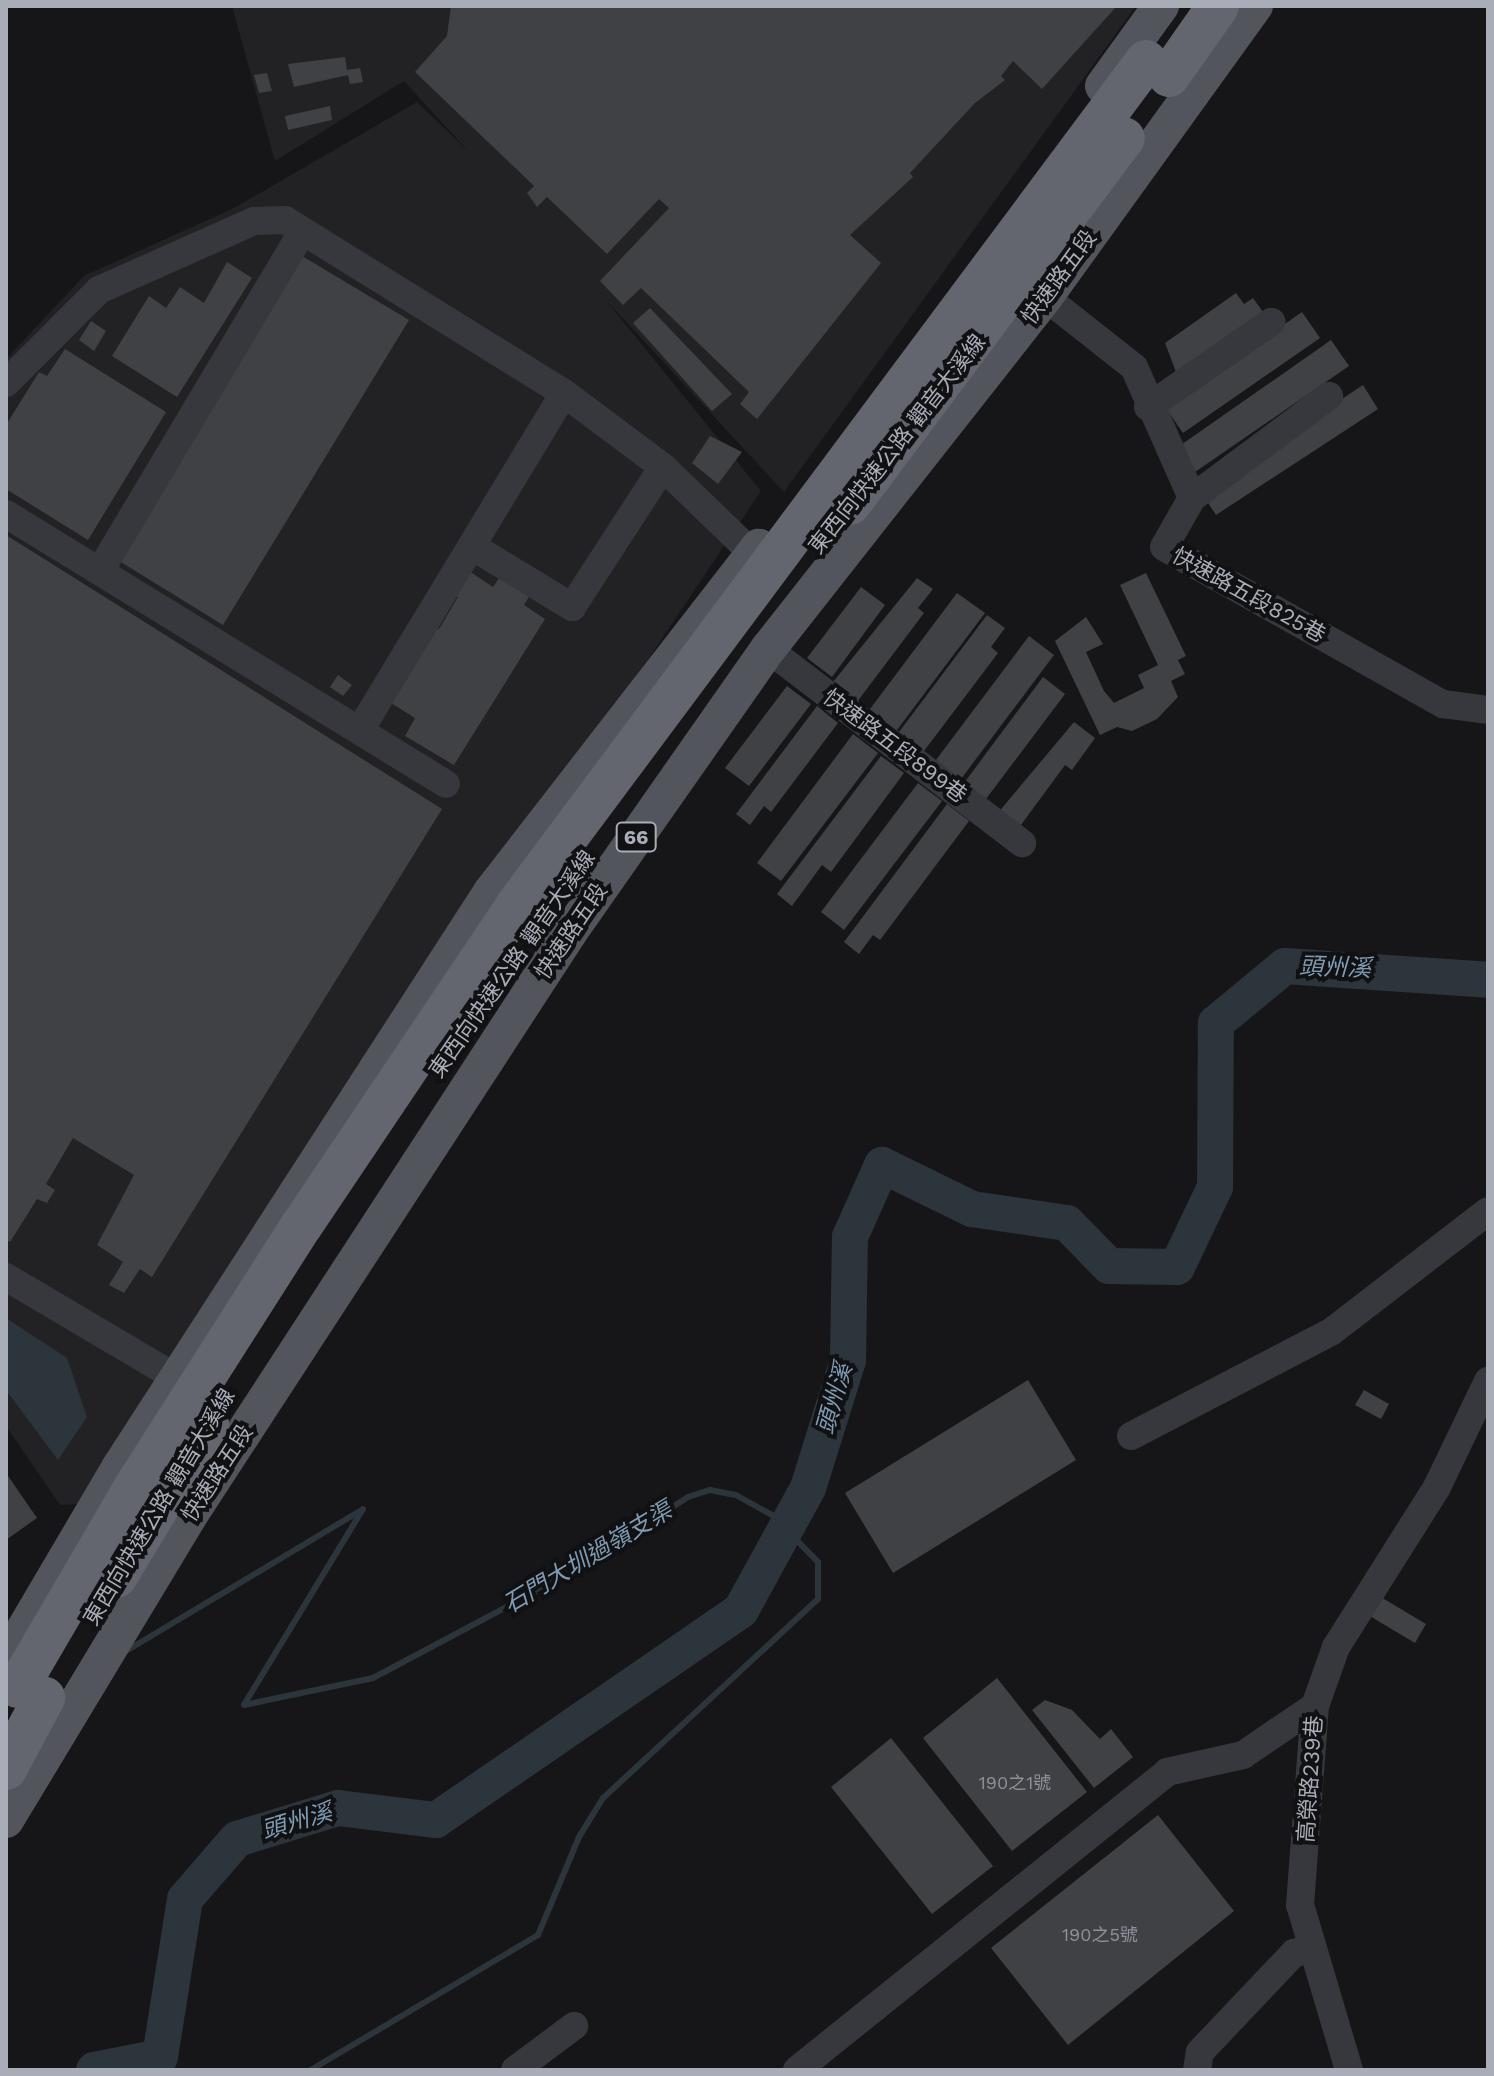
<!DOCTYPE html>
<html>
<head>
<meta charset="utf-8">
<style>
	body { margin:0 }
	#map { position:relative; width:1494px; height:2076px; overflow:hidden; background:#161618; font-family:"Work Sans","Noto Sans TC",sans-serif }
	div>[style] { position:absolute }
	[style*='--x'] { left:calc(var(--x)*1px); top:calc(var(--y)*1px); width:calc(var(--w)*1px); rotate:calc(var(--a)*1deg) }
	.built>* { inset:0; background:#222225 }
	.water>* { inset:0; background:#2c353c }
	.stream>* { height:6px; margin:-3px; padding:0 3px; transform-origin:3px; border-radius:3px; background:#2c353c }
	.river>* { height:36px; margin:-18px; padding:0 18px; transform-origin:18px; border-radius:18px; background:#2c353c }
	.building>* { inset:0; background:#404145 }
	.minor>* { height:28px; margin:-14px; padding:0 14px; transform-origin:14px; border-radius:14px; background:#37383d }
	.major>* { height:36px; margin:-18px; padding:0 18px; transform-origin:18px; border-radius:18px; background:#53555c }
	.highway>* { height:42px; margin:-21px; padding:0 21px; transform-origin:21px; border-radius:21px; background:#63666e }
	.highway-bridge>* { height:42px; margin:-21px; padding:0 21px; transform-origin:21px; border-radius:21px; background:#63666e }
	span { translate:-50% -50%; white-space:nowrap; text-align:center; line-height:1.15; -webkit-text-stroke:8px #111113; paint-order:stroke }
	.number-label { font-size:18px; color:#8e929b }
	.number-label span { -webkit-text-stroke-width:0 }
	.shield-label span { padding:2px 6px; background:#111113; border:2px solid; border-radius:6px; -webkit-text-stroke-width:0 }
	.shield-label { font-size:20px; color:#a8adb8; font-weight:700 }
	.street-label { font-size:22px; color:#a8adb8 }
	.water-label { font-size:24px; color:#7f9bb3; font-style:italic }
	.frame { position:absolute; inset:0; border:8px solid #a8adb8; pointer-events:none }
</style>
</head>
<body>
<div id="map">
	<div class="built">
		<div style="clip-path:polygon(232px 6px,1136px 6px,784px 492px,604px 298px,761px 491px,82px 1504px,60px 1505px,6px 1426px,6px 359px,84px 276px,234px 208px,417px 102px,469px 152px,404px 81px,275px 161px)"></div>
	</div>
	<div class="water">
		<div style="clip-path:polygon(6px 1318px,67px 1358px,87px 1417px,58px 1460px,6px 1390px)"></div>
	</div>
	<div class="stream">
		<div style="--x:126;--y:1651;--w:276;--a:-30.9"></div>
		<div style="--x:363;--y:1509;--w:229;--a:121.3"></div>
		<div style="--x:244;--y:1705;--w:132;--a:-11.8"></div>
		<div style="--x:373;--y:1678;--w:220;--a:-28"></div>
		<div style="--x:567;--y:1575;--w:144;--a:-32.8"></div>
		<div style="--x:688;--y:1497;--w:23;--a:-18"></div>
		<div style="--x:710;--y:1490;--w:26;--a:11"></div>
		<div style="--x:736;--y:1495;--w:41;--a:29.1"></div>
		<div style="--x:772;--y:1515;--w:66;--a:45.6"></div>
		<div style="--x:818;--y:1562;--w:37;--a:90"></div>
		<div style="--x:818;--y:1599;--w:293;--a:137.2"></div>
		<div style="--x:603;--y:1798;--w:46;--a:121.6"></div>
		<div style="--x:579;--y:1837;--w:106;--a:112.7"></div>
		<div style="--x:538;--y:1935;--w:264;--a:149.3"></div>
	</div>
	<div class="river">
		<div style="--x:94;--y:2070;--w:67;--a:-11.1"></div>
		<div style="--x:160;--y:2057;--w:160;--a:-81"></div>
		<div style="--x:185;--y:1899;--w:79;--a:-49.1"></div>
		<div style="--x:237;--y:1839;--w:106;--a:-17.1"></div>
		<div style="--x:338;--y:1808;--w:99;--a:7"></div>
		<div style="--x:436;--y:1820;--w:370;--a:-34.5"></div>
		<div style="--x:741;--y:1610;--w:139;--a:-61.2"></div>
		<div style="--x:808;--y:1488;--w:134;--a:-72.6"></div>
		<div style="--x:848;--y:1360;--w:123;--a:-89.1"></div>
		<div style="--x:850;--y:1237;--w:79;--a:-66"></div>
		<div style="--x:882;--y:1165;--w:100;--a:26.1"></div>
		<div style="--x:972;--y:1209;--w:96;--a:8.4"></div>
		<div style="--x:1067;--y:1223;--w:60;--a:45.7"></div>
		<div style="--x:1109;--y:1266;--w:68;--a:0.8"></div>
		<div style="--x:1177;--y:1267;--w:89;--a:-64.6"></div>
		<div style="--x:1215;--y:1187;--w:164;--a:-89.7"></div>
		<div style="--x:1216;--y:1023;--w:89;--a:-39.6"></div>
		<div style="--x:1285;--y:966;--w:203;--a:3.9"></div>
	</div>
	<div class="building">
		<div style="clip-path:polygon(451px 6px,1117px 6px,1042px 89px,1013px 61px,1001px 76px,1005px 80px,975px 103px,910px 173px,913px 177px,850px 235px,881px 263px,757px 419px,740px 404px,749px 392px,641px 288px,623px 305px,600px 281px,669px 208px,659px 199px,607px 254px,547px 197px,537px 207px,527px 193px,534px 186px,415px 72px,447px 36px)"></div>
		<div style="clip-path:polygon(345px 57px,347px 70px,360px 68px,363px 82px,350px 84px,348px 75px,294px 87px,288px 64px)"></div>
		<div style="clip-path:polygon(267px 73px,272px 91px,259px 93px,254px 75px)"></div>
		<div style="clip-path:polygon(330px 106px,332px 120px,288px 130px,285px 116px)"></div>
		<div style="clip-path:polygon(287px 247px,409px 320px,223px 625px,103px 551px)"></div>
		<div style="clip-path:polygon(227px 262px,252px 278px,177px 397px,112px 356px,149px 296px,166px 308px,180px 287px,204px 303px)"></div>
		<div style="clip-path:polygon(1236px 293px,1244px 304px,1253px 298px,1263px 312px,1176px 372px,1165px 343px)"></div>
		<div style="clip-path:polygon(650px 308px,732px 394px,712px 411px,633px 323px)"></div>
		<div style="clip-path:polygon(1302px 312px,1320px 338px,1183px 433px,1165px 407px)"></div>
		<div style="clip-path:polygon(91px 321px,106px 331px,94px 351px,79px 340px)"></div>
		<div style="clip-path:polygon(1331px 340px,1349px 366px,1195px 472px,1178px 447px)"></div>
		<div style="clip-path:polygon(65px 349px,166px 412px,88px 540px,6px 489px,6px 425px,39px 372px,47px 376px)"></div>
		<div style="clip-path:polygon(1363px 385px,1378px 409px,1216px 515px,1201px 492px)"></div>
		<div style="clip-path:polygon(710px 436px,742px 452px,718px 484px,692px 463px)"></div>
		<div style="clip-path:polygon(6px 535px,442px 809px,152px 1277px,140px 1269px,124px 1293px,109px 1285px,123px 1262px,97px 1245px,134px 1175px,73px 1138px,46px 1184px,55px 1190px,47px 1203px,37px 1199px,10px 1242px,6px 1240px)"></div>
		<div style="clip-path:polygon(507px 566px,536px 585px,524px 605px,545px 619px,454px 765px,405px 736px,415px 718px,391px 703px,434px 625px,439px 629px,458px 597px,451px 593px,466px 569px,493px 587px)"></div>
		<div style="clip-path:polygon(1146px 573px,1186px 656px,1178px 660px,1185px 674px,1171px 681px,1178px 697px,1157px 719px,1132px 731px,1117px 727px,1100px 735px,1055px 641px,1086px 617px,1103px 644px,1086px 652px,1104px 691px,1114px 703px,1144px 688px,1138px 675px,1158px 665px,1120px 585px)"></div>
		<div style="clip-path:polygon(917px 578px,933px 589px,918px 608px,924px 613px,854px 706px,829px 687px)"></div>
		<div style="clip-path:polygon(861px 587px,885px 605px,832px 677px,807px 658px)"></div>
		<div style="clip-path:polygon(957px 593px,985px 613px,894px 734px,867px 713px)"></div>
		<div style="clip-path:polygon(987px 615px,1005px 628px,991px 647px,998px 653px,921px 755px,896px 736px)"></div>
		<div style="clip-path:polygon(1029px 636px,1054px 655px,958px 783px,933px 764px)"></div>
		<div style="clip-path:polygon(338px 675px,352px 685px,343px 696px,330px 687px)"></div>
		<div style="clip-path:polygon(1043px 677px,1065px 694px,983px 803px,961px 787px)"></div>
		<div style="clip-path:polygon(787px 686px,811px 704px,749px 786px,725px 768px)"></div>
		<div style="clip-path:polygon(817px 706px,838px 723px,771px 812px,764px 806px,750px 825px,736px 814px)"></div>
		<div style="clip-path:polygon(1074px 722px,1095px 738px,1072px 770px,1065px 765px,1018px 829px,997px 814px)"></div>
		<div style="clip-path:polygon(853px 734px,878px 753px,781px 881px,757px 863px)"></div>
		<div style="clip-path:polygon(881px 756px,904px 773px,831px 872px,822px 865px,792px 906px,777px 894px)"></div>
		<div style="clip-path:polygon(918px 783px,942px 801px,844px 930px,821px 912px)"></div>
		<div style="clip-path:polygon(947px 804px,969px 821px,880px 940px,873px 935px,859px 954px,844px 942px)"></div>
		<div style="clip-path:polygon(1028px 1380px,1076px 1460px,893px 1573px,845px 1493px)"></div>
		<div style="clip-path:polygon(1364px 1390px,1389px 1404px,1381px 1419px,1355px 1405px)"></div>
		<div style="clip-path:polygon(6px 1473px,37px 1518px,6px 1540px)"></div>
		<div style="clip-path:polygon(1364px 1587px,1426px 1624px,1415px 1643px,1353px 1606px)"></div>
		<div style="clip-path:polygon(997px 1678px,1087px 1792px,1012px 1851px,923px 1738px)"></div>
		<div style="clip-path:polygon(1045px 1700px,1072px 1710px,1100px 1739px,1111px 1729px,1133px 1757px,1094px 1788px,1032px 1710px)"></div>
		<div style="clip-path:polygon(891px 1738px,993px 1866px,932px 1914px,831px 1787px)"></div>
		<div style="clip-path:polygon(1158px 1815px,1234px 1911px,1068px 2045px,991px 1948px)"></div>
	</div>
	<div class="minor">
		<div style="--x:1045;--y:297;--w:113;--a:38.2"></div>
		<div style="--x:1134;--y:367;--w:143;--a:66.1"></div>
		<div style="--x:1192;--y:498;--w:56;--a:119.7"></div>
		<div style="--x:1164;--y:547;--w:320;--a:29.4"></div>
		<div style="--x:1443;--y:704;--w:45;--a:7.6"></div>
		<div style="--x:6;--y:383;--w:132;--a:-45"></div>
		<div style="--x:99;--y:290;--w:170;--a:-24"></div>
		<div style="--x:254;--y:221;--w:31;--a:-2"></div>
		<div style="--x:285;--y:220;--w:328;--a:31.8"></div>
		<div style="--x:564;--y:393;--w:124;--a:36.8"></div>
		<div style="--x:663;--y:467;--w:125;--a:44"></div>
		<div style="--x:1148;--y:407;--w:150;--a:-34.6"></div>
		<div style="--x:1192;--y:498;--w:171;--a:-36.7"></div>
		<div style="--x:6;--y:514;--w:516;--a:31.53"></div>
		<div style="--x:475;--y:548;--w:114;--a:31.3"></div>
		<div style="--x:572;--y:607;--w:167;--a:-57"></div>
		<div style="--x:100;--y:571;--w:395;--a:-59.2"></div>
		<div style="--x:768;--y:649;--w:320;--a:37.4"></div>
		<div style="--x:360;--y:730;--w:394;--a:-58.8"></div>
		<div style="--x:6;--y:1277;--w:199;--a:30.6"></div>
		<div style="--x:1131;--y:1436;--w:225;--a:-27.5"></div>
		<div style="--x:1331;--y:1332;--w:198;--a:-37.6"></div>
		<div style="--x:515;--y:2070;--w:74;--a:-36.7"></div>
		<div style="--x:797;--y:2070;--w:475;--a:-38.8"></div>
		<div style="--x:1167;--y:1772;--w:78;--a:-12.6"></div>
		<div style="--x:1243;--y:1755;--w:87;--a:-34.2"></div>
		<div style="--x:1197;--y:2070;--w:18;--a:-81"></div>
		<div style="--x:1200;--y:2052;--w:137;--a:-46.5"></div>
		<div style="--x:1294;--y:1953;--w:18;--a:-13"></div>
		<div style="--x:1349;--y:2070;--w:172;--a:-106.5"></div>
		<div style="--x:1300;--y:1905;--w:200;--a:-85.7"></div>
		<div style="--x:1315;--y:1706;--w:63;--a:-70.4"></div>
		<div style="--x:1336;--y:1647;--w:189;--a:-57.7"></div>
		<div style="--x:1437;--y:1487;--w:118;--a:-64.3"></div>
	</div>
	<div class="major">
		<div style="--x:1103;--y:86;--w:99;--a:-54.1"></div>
		<div style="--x:6;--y:1660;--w:223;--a:-59.5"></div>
		<div style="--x:119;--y:1468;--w:686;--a:-57.14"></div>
		<div style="--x:491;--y:892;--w:437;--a:-52.2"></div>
		<div style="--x:6;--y:1820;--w:353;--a:-58.9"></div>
		<div style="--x:188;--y:1518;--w:698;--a:-56.92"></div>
		<div style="--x:569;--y:933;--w:347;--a:-55"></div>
		<div style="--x:768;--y:649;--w:448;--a:-51.8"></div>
		<div style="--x:1045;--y:297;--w:359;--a:-54.2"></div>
	</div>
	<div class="highway">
		<div style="--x:1169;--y:76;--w:85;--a:-55"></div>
		<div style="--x:6;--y:1769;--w:81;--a:-61.8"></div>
	</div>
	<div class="highway-bridge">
		<div style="--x:850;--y:504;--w:457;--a:-53.2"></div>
		<div style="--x:116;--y:1577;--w:178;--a:-58.8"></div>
		<div style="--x:18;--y:1687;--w:238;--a:-59.7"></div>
		<div style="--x:138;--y:1482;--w:305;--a:-57.5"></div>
		<div style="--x:302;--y:1225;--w:384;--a:-56.1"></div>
		<div style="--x:516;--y:906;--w:1054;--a:-53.29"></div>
	</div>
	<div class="number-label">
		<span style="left:1015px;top:1783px">190之1號</span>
		<span style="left:1100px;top:1935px">190之5號</span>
	</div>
	<div class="shield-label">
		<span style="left:636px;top:837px">66</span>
	</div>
	<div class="street-label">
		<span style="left:1059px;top:277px;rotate:-54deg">快速路五段</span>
		<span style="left:897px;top:444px;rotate:-52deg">東西向快速公路 觀音大溪線</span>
		<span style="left:1249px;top:595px;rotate:29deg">快速路五段825巷</span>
		<span style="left:895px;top:746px;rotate:37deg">快速路五段899巷</span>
		<span style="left:571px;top:931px;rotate:-56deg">快速路五段</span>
		<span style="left:512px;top:964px;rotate:-55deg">東西向快速公路 觀音大溪線</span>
		<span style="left:217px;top:1473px;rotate:-57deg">快速路五段</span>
		<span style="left:159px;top:1507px;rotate:-59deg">東西向快速公路 觀音大溪線</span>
		<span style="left:1310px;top:1779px;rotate:-86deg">高榮路239巷</span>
	</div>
	<div class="water-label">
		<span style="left:1335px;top:968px;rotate:2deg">頭州溪</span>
		<span style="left:835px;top:1399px;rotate:-74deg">頭州溪</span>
		<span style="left:588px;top:1558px;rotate:-31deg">石門大圳過嶺支渠</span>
		<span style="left:297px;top:1822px;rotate:-16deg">頭州溪</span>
	</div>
	<div class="frame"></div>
</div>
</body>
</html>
